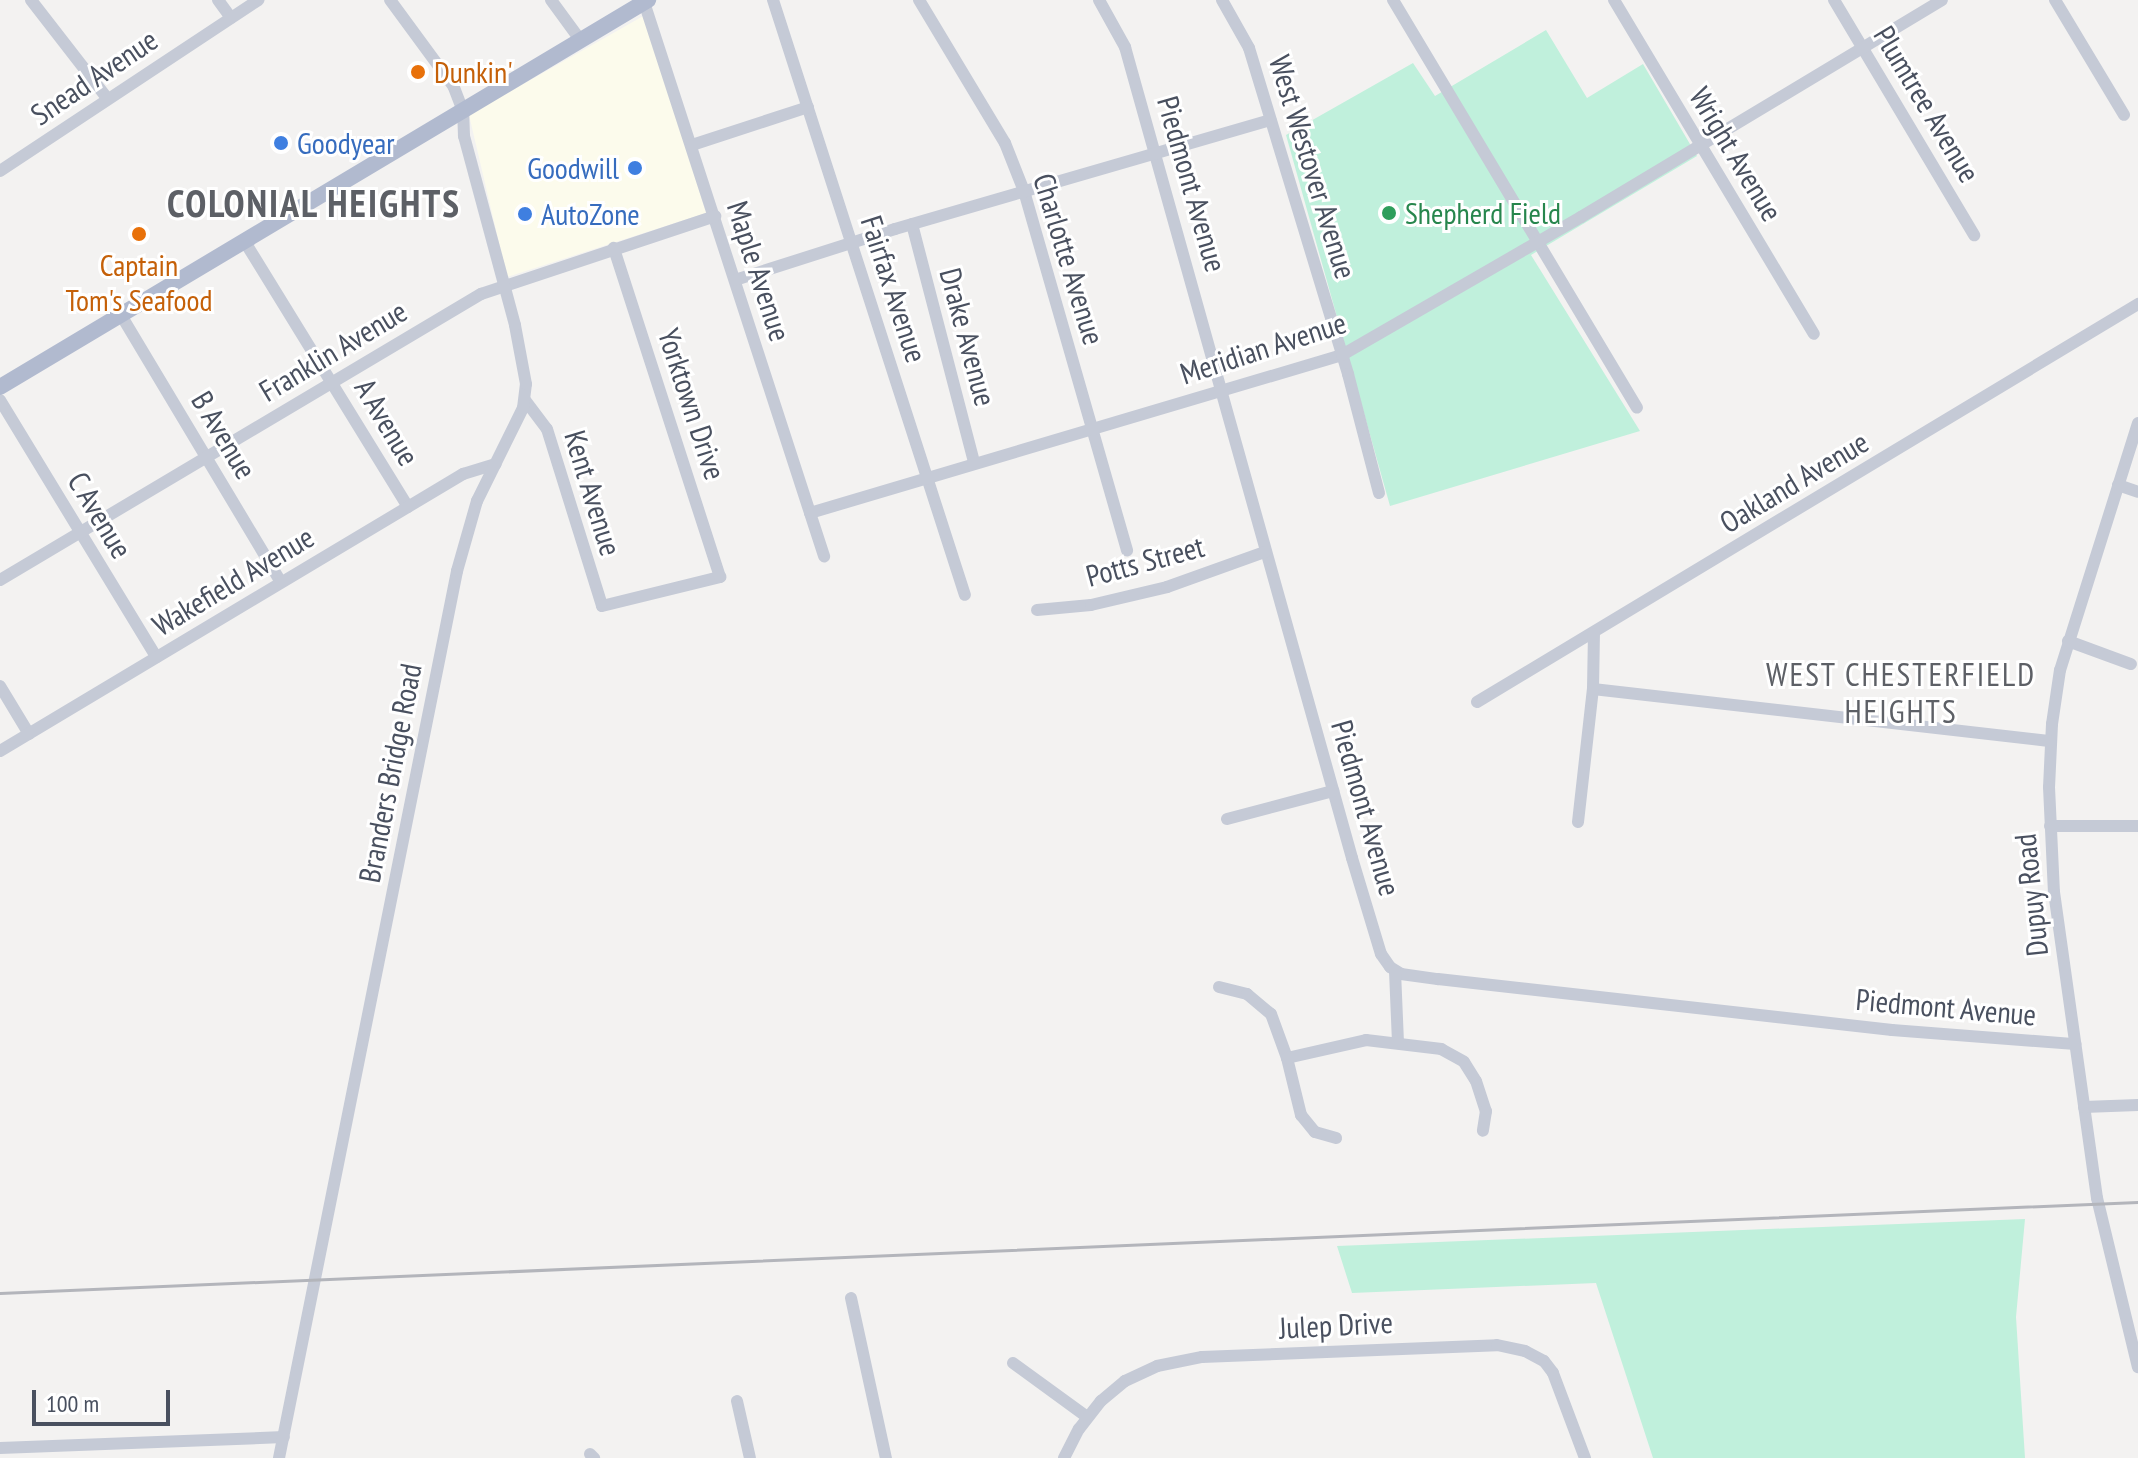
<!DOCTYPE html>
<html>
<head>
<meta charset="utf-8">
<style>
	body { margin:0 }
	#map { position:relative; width:2138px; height:1458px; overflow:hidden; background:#f3f2f1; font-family:"PT Sans Narrow",sans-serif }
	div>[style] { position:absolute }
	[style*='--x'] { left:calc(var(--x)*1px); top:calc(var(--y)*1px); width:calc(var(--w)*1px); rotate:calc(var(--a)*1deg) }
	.commercial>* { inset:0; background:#fcfbec }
	.green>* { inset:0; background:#c0f0dc }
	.minor>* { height:12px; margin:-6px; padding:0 6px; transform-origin:6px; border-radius:6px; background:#c5cad6 }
	.major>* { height:16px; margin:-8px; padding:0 8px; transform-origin:8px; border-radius:8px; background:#b1bacf }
	.rail>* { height:3px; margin:-1.5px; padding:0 1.5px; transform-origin:1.5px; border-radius:1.5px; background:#b3b5bb }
	.dots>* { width:22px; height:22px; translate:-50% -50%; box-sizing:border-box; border:4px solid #fff; border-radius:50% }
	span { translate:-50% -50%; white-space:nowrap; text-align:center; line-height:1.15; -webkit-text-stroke:6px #fff; paint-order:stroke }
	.food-label { font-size:30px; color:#c56008 }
	.left { translate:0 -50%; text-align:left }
	.street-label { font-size:30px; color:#49505f }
	.shop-label { font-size:30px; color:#366cbe }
	.right { translate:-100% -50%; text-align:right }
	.leisure-label { font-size:30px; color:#27864d }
	.neighbourhood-label { font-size:32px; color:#5d6066; letter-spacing:2px }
	.district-label { font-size:38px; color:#5d6066; font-weight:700; letter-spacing:2px }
	.scale { position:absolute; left:32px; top:1390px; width:138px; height:36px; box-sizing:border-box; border:4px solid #49505f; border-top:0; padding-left:10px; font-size:24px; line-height:28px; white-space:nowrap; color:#49505f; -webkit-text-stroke:6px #fff; paint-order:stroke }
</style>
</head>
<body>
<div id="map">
	<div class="commercial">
		<div style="clip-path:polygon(645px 15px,706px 213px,507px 277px,469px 115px)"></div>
	</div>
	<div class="green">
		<div style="clip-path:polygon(1546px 30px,1587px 98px,1643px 64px,1697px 156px,1531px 255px,1640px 431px,1390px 506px,1286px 135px,1413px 63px,1435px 96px)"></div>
		<div style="clip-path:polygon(2025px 1219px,2016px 1317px,2025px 1458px,1653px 1458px,1596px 1283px,1352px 1293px,1337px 1246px)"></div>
	</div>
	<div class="minor">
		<div style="--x:31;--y:0;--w:124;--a:52.2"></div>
		<div style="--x:218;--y:0;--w:22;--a:54"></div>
		<div style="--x:551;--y:0;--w:51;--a:53.8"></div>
		<div style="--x:773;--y:0;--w:625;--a:72.12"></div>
		<div style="--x:919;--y:0;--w:167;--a:59"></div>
		<div style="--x:1005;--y:143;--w:52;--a:68.4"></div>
		<div style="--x:1024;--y:191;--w:374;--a:74"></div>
		<div style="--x:1099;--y:0;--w:54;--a:61"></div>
		<div style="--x:1125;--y:47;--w:842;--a:74.36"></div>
		<div style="--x:1352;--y:858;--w:100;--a:73.2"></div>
		<div style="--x:1381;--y:954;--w:16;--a:55"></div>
		<div style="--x:1390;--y:967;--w:13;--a:32"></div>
		<div style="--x:1401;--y:974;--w:37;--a:8"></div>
		<div style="--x:1438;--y:979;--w:457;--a:6.4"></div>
		<div style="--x:1892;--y:1030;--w:184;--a:4.4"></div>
		<div style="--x:1222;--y:0;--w:55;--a:60.6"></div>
		<div style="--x:1249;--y:48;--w:341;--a:73.1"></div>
		<div style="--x:1348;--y:374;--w:123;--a:75.4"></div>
		<div style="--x:1393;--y:0;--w:475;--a:59.1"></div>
		<div style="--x:1614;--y:0;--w:389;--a:59.1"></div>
		<div style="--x:1834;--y:0;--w:274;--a:59.2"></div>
		<div style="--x:2055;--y:0;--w:134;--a:59"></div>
		<div style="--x:644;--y:2;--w:583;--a:72"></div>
		<div style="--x:692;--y:145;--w:122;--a:-18.1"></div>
		<div style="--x:0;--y:171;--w:310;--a:-33.5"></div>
		<div style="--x:912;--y:224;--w:246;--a:75.4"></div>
		<div style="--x:245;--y:242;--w:311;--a:58.4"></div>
		<div style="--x:735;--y:280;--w:168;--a:-17.7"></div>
		<div style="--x:895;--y:229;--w:391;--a:-16.2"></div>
		<div style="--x:121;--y:315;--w:311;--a:59.1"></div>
		<div style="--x:0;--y:400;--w:301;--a:58.7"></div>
		<div style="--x:525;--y:400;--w:36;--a:53"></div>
		<div style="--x:547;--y:429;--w:185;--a:72.7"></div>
		<div style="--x:602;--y:606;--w:122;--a:-13.8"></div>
		<div style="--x:720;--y:577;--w:346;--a:-107.9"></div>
		<div style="--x:2138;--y:423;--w:259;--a:107.5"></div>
		<div style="--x:2060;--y:670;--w:55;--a:98.4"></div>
		<div style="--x:2052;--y:724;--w:63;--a:92.7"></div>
		<div style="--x:2049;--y:787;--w:105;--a:87.3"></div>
		<div style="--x:2054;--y:892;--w:309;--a:82"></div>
		<div style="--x:2097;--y:1198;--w:174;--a:76.4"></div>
		<div style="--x:2118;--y:485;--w:21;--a:19"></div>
		<div style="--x:810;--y:513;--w:555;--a:-16.54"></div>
		<div style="--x:1342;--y:355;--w:276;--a:-30"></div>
		<div style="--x:1581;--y:217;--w:421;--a:-31"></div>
		<div style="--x:0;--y:580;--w:560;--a:-30.74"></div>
		<div style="--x:481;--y:294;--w:247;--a:-18.4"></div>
		<div style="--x:1037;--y:610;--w:54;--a:-5.3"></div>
		<div style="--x:1091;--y:605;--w:78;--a:-13.3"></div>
		<div style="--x:1167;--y:587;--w:104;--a:-19.7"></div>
		<div style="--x:2068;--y:641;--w:67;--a:20.1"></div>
		<div style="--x:0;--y:686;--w:56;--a:58.9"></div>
		<div style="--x:1593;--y:689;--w:461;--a:6.5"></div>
		<div style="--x:1477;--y:702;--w:772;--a:-31.05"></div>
		<div style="--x:0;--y:751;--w:540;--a:-30.89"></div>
		<div style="--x:463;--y:474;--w:34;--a:-17"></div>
		<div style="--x:1227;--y:819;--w:110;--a:-14.8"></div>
		<div style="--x:1578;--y:822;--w:134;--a:-83.6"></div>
		<div style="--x:1593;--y:689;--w:55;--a:-89"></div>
		<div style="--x:2050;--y:826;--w:88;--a:0"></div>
		<div style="--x:1395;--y:971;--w:71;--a:87.6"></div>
		<div style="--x:1219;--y:987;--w:29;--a:14"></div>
		<div style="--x:1247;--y:994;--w:31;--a:40"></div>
		<div style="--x:1271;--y:1014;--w:47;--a:70"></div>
		<div style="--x:1287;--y:1058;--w:59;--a:76.2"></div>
		<div style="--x:1301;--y:1115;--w:22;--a:51"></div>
		<div style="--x:1315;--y:1132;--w:22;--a:16"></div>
		<div style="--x:1287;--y:1058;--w:81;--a:-12.8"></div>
		<div style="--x:1366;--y:1040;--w:76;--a:6.8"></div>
		<div style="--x:1441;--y:1049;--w:26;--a:29"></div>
		<div style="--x:1464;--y:1062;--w:22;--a:58"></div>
		<div style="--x:1476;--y:1081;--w:32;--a:72"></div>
		<div style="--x:1486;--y:1111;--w:20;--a:99"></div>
		<div style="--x:2084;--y:1107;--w:54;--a:-2.1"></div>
		<div style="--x:851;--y:1298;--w:164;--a:77.7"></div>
		<div style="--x:1013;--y:1363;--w:92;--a:36.1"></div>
		<div style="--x:737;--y:1401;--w:58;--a:77.2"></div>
		<div style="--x:0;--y:1448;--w:284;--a:-2.2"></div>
		<div style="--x:590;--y:1454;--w:6;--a:45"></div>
		<div style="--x:279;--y:1458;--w:905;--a:-78.65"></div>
		<div style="--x:457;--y:571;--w:73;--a:-74.1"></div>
		<div style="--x:477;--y:501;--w:104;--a:-63.7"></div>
		<div style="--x:523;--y:408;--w:24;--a:-83"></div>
		<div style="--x:526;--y:384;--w:60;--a:-100.6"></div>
		<div style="--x:515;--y:325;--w:196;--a:-105.1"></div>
		<div style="--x:464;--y:136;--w:25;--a:-92"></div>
		<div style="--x:463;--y:111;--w:26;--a:-111"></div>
		<div style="--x:454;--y:87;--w:108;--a:-126.3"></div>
		<div style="--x:1064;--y:1458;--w:33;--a:-63"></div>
		<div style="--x:1079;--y:1429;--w:36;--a:-52"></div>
		<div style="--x:1101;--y:1401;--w:31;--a:-40"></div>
		<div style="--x:1125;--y:1381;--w:35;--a:-25"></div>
		<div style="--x:1157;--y:1366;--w:46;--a:-11.3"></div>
		<div style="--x:1202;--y:1357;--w:295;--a:-2.3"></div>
		<div style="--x:1497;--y:1345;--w:29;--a:12"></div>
		<div style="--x:1525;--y:1351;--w:21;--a:28"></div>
		<div style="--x:1544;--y:1361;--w:15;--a:53"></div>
		<div style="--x:1553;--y:1373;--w:91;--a:69.4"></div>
	</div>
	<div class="major">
		<div style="--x:0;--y:387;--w:755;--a:-30.85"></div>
	</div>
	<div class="rail">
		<div style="--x:0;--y:1293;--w:2140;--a:-2.44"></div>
	</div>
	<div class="dots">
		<div style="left:418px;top:72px;background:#e8710a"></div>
		<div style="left:281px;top:143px;background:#3f7fe0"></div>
		<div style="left:635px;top:168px;background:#3f7fe0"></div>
		<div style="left:1389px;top:213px;background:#2e9e5b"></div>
		<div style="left:525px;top:214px;background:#3f7fe0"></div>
		<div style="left:139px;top:234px;background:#e8710a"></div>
	</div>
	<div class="food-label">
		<span class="left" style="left:434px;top:72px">Dunkin'</span>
		<span style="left:139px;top:282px">Captain<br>Tom's Seafood</span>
	</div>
	<div class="street-label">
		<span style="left:94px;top:77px;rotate:-34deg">Snead Avenue</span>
		<span style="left:1927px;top:104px;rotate:59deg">Plumtree Avenue</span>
		<span style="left:1736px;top:154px;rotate:59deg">Wright Avenue</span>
		<span style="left:1313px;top:167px;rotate:73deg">West Westover Avenue</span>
		<span style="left:1192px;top:184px;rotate:74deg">Piedmont Avenue</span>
		<span style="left:1069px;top:259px;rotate:73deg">Charlotte Avenue</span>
		<span style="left:759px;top:271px;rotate:72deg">Maple Avenue</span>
		<span style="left:894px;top:289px;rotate:72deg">Fairfax Avenue</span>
		<span style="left:968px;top:337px;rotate:75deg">Drake Avenue</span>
		<span style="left:1263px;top:348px;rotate:-18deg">Meridian Avenue</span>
		<span style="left:333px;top:351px;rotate:-31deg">Franklin Avenue</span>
		<span style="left:692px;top:404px;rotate:72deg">Yorktown Drive</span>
		<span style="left:387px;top:422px;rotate:59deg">A Avenue</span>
		<span style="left:224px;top:435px;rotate:59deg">B Avenue</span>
		<span style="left:1794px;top:482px;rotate:-31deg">Oakland Avenue</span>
		<span style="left:593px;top:493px;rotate:73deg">Kent Avenue</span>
		<span style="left:100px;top:515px;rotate:59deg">C Avenue</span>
		<span style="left:1145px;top:561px;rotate:-15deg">Potts Street</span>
		<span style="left:233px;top:581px;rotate:-31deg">Wakefield Avenue</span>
		<span style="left:390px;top:773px;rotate:-79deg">Branders Bridge Road</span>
		<span style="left:1366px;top:808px;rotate:74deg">Piedmont Avenue</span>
		<span style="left:2031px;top:895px;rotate:-96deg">Dupuy Road</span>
		<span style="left:1946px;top:1007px;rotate:5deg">Piedmont Avenue</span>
		<span style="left:1336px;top:1325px;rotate:-3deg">Julep Drive</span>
	</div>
	<div class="shop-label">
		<span class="left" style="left:297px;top:143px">Goodyear</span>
		<span class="right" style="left:619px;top:168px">Goodwill</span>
		<span class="left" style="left:541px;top:214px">AutoZone</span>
	</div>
	<div class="leisure-label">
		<span class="left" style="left:1405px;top:213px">Shepherd Field</span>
	</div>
	<div class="neighbourhood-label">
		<span style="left:1901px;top:693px">WEST CHESTERFIELD<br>HEIGHTS</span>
	</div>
	<div class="district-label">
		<span style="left:314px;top:203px">COLONIAL HEIGHTS</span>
	</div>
	<div class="scale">100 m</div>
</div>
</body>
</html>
